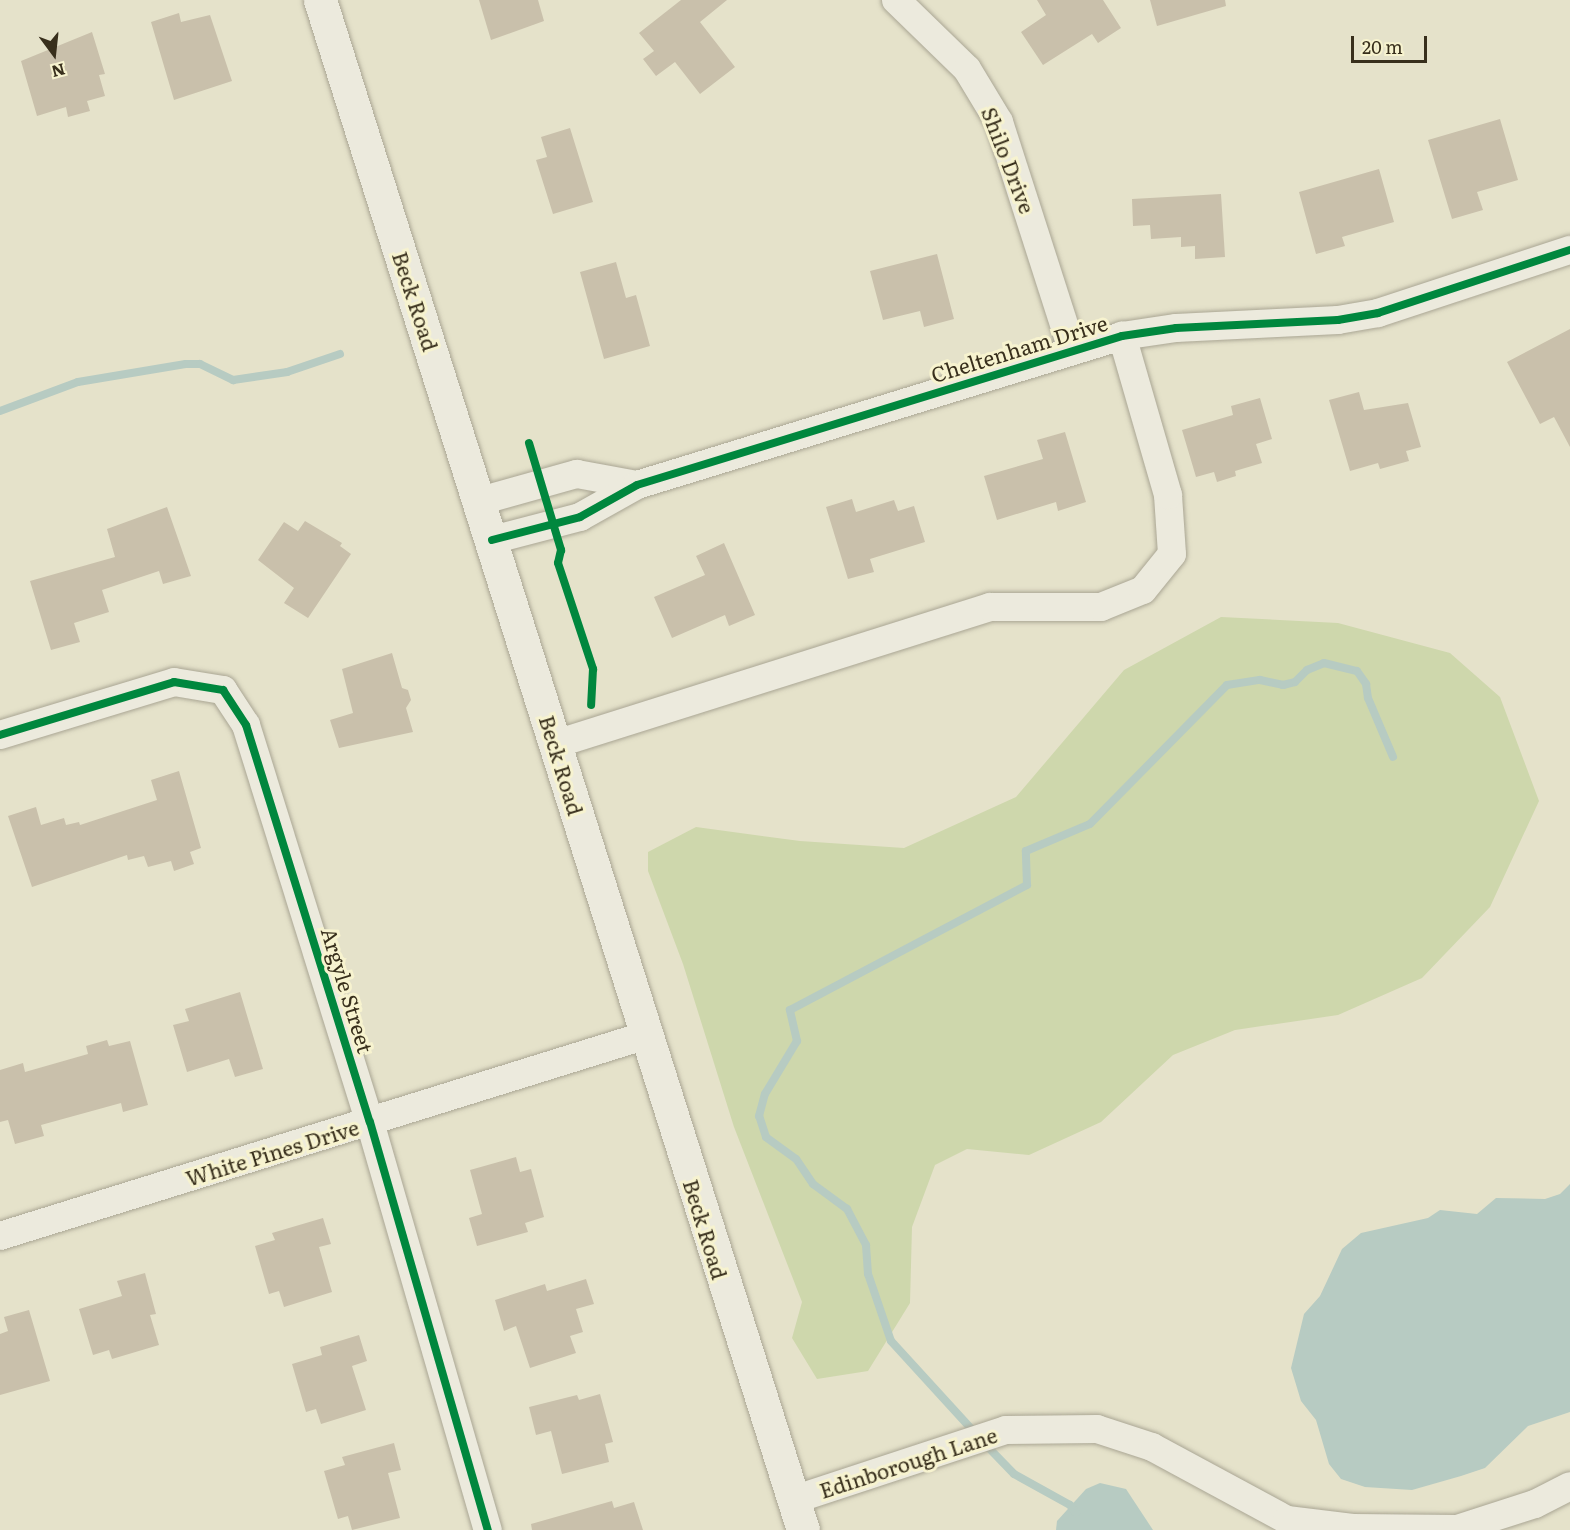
<!DOCTYPE html>
<html>
<head>
<meta charset="utf-8">
<style>
	body { margin:0 }
	#map { position:relative; width:1570px; height:1530px; overflow:hidden; background:#e5e2ca; font-family:Literata,serif }
	div>[style] { position:absolute }
	[style*='--x'] { left:calc(var(--x)*1px); top:calc(var(--y)*1px); width:calc(var(--w)*1px); rotate:calc(var(--a)*1deg) }
	.green>* { inset:0; background:#ced7ac }
	.water>* { inset:0; background:#b7cbc2 }
	.stream>* { height:8px; margin:-4px; padding:0 4px; transform-origin:4px; border-radius:4px; background:#b7cbc2 }
	.building>* { inset:0; background:#c9c0ab }
	.roads { filter:drop-shadow(0 0 2px #aaa694) drop-shadow(0 0 2px #aaa694) }
	.minor>* { height:28px; margin:-14px; padding:0 14px; transform-origin:14px; border-radius:14px; background:#eceadd }
	.secondary>* { height:33px; margin:-16.5px; padding:0 16.5px; transform-origin:16.5px; border-radius:16.5px; background:#eceadd }
	.cycleway>* { height:8px; margin:-4px; padding:0 4px; transform-origin:4px; border-radius:4px; background:#00873e }
	span { translate:-50% -50%; white-space:nowrap; text-align:center; line-height:1.15; -webkit-text-stroke:6px #f7f3cf; paint-order:stroke }
	.street-label { font-size:21px; color:#382f1c }
	.north { position:absolute; left:24px; top:24px; width:60px; height:60px; -webkit-text-stroke:4px #f7f3cf; paint-order:stroke; rotate:165deg; font-size:16px; font-weight:700; line-height:24px; text-align:center; color:#382f1c }
	.north::after { content:''; display:block; margin:auto; width:21px; height:27px; background:#382f1c; clip-path:polygon(50% 0,100% 100%,50% 72%,0 100%) }
	.scale { position:absolute; left:1351px; top:36px; width:76px; height:27px; box-sizing:border-box; border:3px solid #382f1c; border-top:0; padding-left:8px; font-size:18px; line-height:21px; white-space:nowrap; color:#382f1c; -webkit-text-stroke:4px #f7f3cf; paint-order:stroke }
</style>
</head>
<body>
<div id="map">
	<div class="green">
		<div style="clip-path:polygon(1221px 617px,1338px 623px,1450px 653px,1500px 697px,1539px 801px,1490px 907px,1422px 978px,1338px 1015px,1235px 1030px,1173px 1055px,1101px 1122px,1029px 1155px,967px 1149px,935px 1165px,912px 1227px,910px 1303px,868px 1371px,817px 1379px,792px 1338px,802px 1302px,734px 1127px,683px 964px,648px 871px,648px 852px,696px 827px,800px 841px,904px 848px,1016px 797px,1124px 670px)"></div>
	</div>
	<div class="water">
		<div style="clip-path:polygon(1570px 1184px,1570px 1412px,1528px 1426px,1485px 1468px,1461px 1476px,1412px 1490px,1365px 1487px,1341px 1479px,1329px 1464px,1316px 1420px,1301px 1401px,1291px 1368px,1304px 1314px,1320px 1296px,1342px 1249px,1361px 1233px,1428px 1218px,1440px 1210px,1477px 1214px,1496px 1198px,1545px 1199px,1560px 1194px)"></div>
		<div style="clip-path:polygon(1100px 1483px,1126px 1489px,1153px 1530px,1056px 1530px,1057px 1521px,1086px 1489px)"></div>
	</div>
	<div class="stream">
		<div style="--x:0;--y:411;--w:83;--a:-20.4"></div>
		<div style="--x:78;--y:382;--w:109;--a:-9.5"></div>
		<div style="--x:186;--y:364;--w:14;--a:0"></div>
		<div style="--x:200;--y:364;--w:37;--a:26"></div>
		<div style="--x:233;--y:380;--w:55;--a:-8.4"></div>
		<div style="--x:287;--y:372;--w:56;--a:-18.8"></div>
		<div style="--x:976;--y:1434;--w:126;--a:-132.4"></div>
		<div style="--x:891;--y:1341;--w:71;--a:-108.9"></div>
		<div style="--x:868;--y:1274;--w:29;--a:-94"></div>
		<div style="--x:866;--y:1245;--w:41;--a:-117.8"></div>
		<div style="--x:847;--y:1209;--w:42;--a:-143.7"></div>
		<div style="--x:813;--y:1184;--w:30;--a:-124"></div>
		<div style="--x:796;--y:1159;--w:37;--a:-144"></div>
		<div style="--x:766;--y:1137;--w:22;--a:-108"></div>
		<div style="--x:759;--y:1116;--w:23;--a:-75"></div>
		<div style="--x:765;--y:1094;--w:62;--a:-58.9"></div>
		<div style="--x:797;--y:1041;--w:32;--a:-103"></div>
		<div style="--x:790;--y:1010;--w:268;--a:-27.8"></div>
		<div style="--x:1027;--y:885;--w:34;--a:-92"></div>
		<div style="--x:1026;--y:851;--w:69;--a:-22.9"></div>
		<div style="--x:1090;--y:824;--w:195;--a:-45.4"></div>
		<div style="--x:1227;--y:685;--w:33;--a:-9"></div>
		<div style="--x:1260;--y:680;--w:24;--a:12"></div>
		<div style="--x:1283;--y:685;--w:12;--a:-14"></div>
		<div style="--x:1295;--y:682;--w:17;--a:-45"></div>
		<div style="--x:1307;--y:670;--w:18;--a:-22"></div>
		<div style="--x:1324;--y:663;--w:34;--a:14"></div>
		<div style="--x:1357;--y:671;--w:16;--a:55"></div>
		<div style="--x:1366;--y:684;--w:14;--a:82"></div>
		<div style="--x:1368;--y:698;--w:64;--a:67"></div>
		<div style="--x:984;--y:1443;--w:43;--a:45.9"></div>
		<div style="--x:1014;--y:1474;--w:64;--a:29"></div>
		<div style="--x:1070;--y:1505;--w:10;--a:53"></div>
	</div>
	<div class="building">
		<div style="clip-path:polygon(479px 0,538px 0,544px 21px,491px 40px)"></div>
		<div style="clip-path:polygon(681px 0,727px 0,700px 22px,735px 67px,700px 94px,675px 62px,656px 76px,643px 59px,654px 51px,639px 33px)"></div>
		<div style="clip-path:polygon(1037px 0,1103px 0,1121px 28px,1098px 43px,1092px 34px,1043px 65px,1021px 32px,1046px 15px)"></div>
		<div style="clip-path:polygon(1150px 0,1225px 0,1226px 6px,1157px 26px)"></div>
		<div style="clip-path:polygon(179px 13px,181px 22px,210px 15px,232px 81px,174px 100px,151px 22px)"></div>
		<div style="clip-path:polygon(92px 32px,105px 74px,99px 75px,105px 96px,87px 101px,90px 111px,68px 117px,66px 107px,37px 116px,21px 61px)"></div>
		<div style="clip-path:polygon(1500px 119px,1518px 180px,1477px 192px,1483px 210px,1452px 219px,1428px 140px)"></div>
		<div style="clip-path:polygon(570px 128px,593px 202px,553px 214px,536px 160px,547px 157px,541px 137px)"></div>
		<div style="clip-path:polygon(1379px 169px,1394px 222px,1342px 237px,1345px 246px,1316px 254px,1299px 192px)"></div>
		<div style="clip-path:polygon(1221px 194px,1225px 257px,1195px 259px,1195px 246px,1181px 247px,1181px 237px,1151px 239px,1150px 225px,1133px 226px,1132px 199px)"></div>
		<div style="clip-path:polygon(937px 254px,954px 319px,924px 327px,920px 311px,883px 320px,870px 271px)"></div>
		<div style="clip-path:polygon(616px 262px,626px 298px,636px 295px,650px 346px,604px 359px,580px 272px)"></div>
		<div style="clip-path:polygon(1570px 329px,1570px 447px,1554px 417px,1540px 424px,1507px 362px)"></div>
		<div style="clip-path:polygon(1359px 392px,1364px 410px,1408px 403px,1421px 447px,1406px 451px,1409px 461px,1380px 469px,1378px 463px,1350px 471px,1329px 400px)"></div>
		<div style="clip-path:polygon(1260px 398px,1272px 439px,1256px 444px,1262px 463px,1235px 471px,1236px 476px,1217px 482px,1214px 472px,1196px 477px,1182px 430px,1233px 415px,1231px 406px)"></div>
		<div style="clip-path:polygon(1065px 432px,1086px 502px,1058px 511px,1056px 502px,997px 520px,984px 476px,1043px 459px,1037px 440px)"></div>
		<div style="clip-path:polygon(852px 499px,856px 512px,894px 500px,898px 511px,914px 506px,925px 542px,870px 559px,874px 572px,848px 579px,826px 507px)"></div>
		<div style="clip-path:polygon(167px 507px,191px 576px,163px 584px,159px 571px,102px 590px,109px 612px,74px 623px,80px 642px,51px 650px,30px 581px,115px 557px,107px 529px)"></div>
		<div style="clip-path:polygon(305px 521px,342px 543px,340px 546px,351px 554px,308px 618px,284px 603px,294px 588px,258px 560px,284px 522px,298px 531px)"></div>
		<div style="clip-path:polygon(724px 543px,755px 615px,729px 626px,725px 615px,672px 638px,654px 597px,705px 575px,696px 556px)"></div>
		<div style="clip-path:polygon(392px 653px,402px 688px,408px 690px,411px 700px,406px 708px,413px 732px,339px 748px,330px 720px,353px 713px,342px 669px)"></div>
		<div style="clip-path:polygon(179px 771px,201px 848px,190px 852px,194px 864px,174px 871px,171px 861px,148px 867px,144px 856px,128px 860px,127px 855px,32px 887px,8px 816px,36px 807px,41px 825px,64px 818px,66px 825px,79px 822px,80px 825px,157px 800px,151px 780px)"></div>
		<div style="clip-path:polygon(240px 992px,263px 1069px,235px 1077px,229px 1059px,187px 1072px,173px 1025px,189px 1021px,185px 1009px)"></div>
		<div style="clip-path:polygon(107px 1040px,109px 1046px,130px 1041px,148px 1105px,123px 1112px,121px 1103px,41px 1125px,44px 1136px,15px 1144px,8px 1120px,0 1122px,0 1070px,23px 1063px,25px 1072px,88px 1054px,86px 1046px)"></div>
		<div style="clip-path:polygon(516px 1157px,520px 1172px,531px 1169px,544px 1217px,525px 1223px,528px 1232px,477px 1246px,469px 1218px,482px 1214px,470px 1170px)"></div>
		<div style="clip-path:polygon(323px 1218px,331px 1244px,319px 1247px,332px 1292px,284px 1307px,279px 1291px,269px 1294px,255px 1246px,275px 1240px,272px 1233px)"></div>
		<div style="clip-path:polygon(145px 1273px,156px 1314px,150px 1315px,159px 1345px,112px 1359px,109px 1350px,93px 1355px,79px 1309px,122px 1296px,117px 1281px)"></div>
		<div style="clip-path:polygon(586px 1279px,594px 1304px,576px 1309px,583px 1332px,570px 1336px,576px 1353px,530px 1368px,516px 1326px,504px 1331px,495px 1300px,545px 1284px,547px 1291px)"></div>
		<div style="clip-path:polygon(29px 1310px,50px 1381px,0 1395px,0 1334px,8px 1331px,4px 1317px)"></div>
		<div style="clip-path:polygon(359px 1335px,367px 1361px,352px 1366px,366px 1410px,321px 1424px,316px 1409px,306px 1412px,292px 1364px,322px 1355px,320px 1347px)"></div>
		<div style="clip-path:polygon(600px 1394px,613px 1442px,605px 1444px,609px 1462px,562px 1474px,551px 1431px,536px 1435px,529px 1407px,577px 1395px,579px 1400px)"></div>
		<div style="clip-path:polygon(394px 1443px,401px 1470px,388px 1473px,400px 1518px,352px 1530px,348px 1516px,338px 1519px,324px 1471px,345px 1465px,342px 1457px)"></div>
		<div style="clip-path:polygon(612px 1501px,614px 1508px,634px 1502px,643px 1530px,532px 1530px,531px 1524px)"></div>
	</div>
	<div class="roads">
		<div class="minor">
			<div style="--x:896;--y:0;--w:99;--a:44.2"></div>
			<div style="--x:967;--y:69;--w:62;--a:58.9"></div>
			<div style="--x:999;--y:122;--w:239;--a:72.2"></div>
			<div style="--x:480;--y:501;--w:101;--a:-15.6"></div>
			<div style="--x:577;--y:474;--w:61;--a:10.4"></div>
			<div style="--x:492;--y:540;--w:91;--a:-14.6"></div>
			<div style="--x:580;--y:517;--w:65;--a:-29.3"></div>
			<div style="--x:637;--y:485;--w:507;--a:-17.08"></div>
			<div style="--x:1122;--y:336;--w:55;--a:-8.4"></div>
			<div style="--x:1176;--y:328;--w:162;--a:-2.8"></div>
			<div style="--x:1338;--y:320;--w:41;--a:-9.9"></div>
			<div style="--x:1378;--y:313;--w:202;--a:-18.2"></div>
			<div style="--x:0;--y:735;--w:182;--a:-16.9"></div>
			<div style="--x:174;--y:682;--w:50;--a:9.3"></div>
			<div style="--x:223;--y:690;--w:42;--a:56.7"></div>
			<div style="--x:246;--y:725;--w:416;--a:72.7"></div>
			<div style="--x:370;--y:1122;--w:425;--a:73.9"></div>
			<div style="--x:556;--y:744;--w:455;--a:-17.5"></div>
			<div style="--x:990;--y:607;--w:111;--a:0"></div>
			<div style="--x:1101;--y:607;--w:45;--a:-22"></div>
			<div style="--x:1143;--y:590;--w:46;--a:-51.1"></div>
			<div style="--x:1172;--y:554;--w:59;--a:-93.9"></div>
			<div style="--x:1168;--y:495;--w:166;--a:-106.1"></div>
			<div style="--x:0;--y:1236;--w:678;--a:-17.26"></div>
			<div style="--x:793;--y:1500;--w:224;--a:-18.2"></div>
			<div style="--x:1006;--y:1430;--w:91;--a:-0.6"></div>
			<div style="--x:1097;--y:1429;--w:58;--a:18.1"></div>
			<div style="--x:1152;--y:1447;--w:153;--a:28.4"></div>
			<div style="--x:1287;--y:1520;--w:66;--a:6.9"></div>
			<div style="--x:1353;--y:1528;--w:104;--a:0.6"></div>
			<div style="--x:1457;--y:1529;--w:82;--a:-17.8"></div>
			<div style="--x:1535;--y:1504;--w:39;--a:-27"></div>
		</div>
		<div class="secondary">
			<div style="--x:320;--y:0;--w:1604;--a:72.48"></div>
		</div>
	</div>
	<div class="cycleway">
		<div style="--x:529;--y:443;--w:112;--a:73.3"></div>
		<div style="--x:561;--y:550;--w:13;--a:103"></div>
		<div style="--x:558;--y:563;--w:112;--a:71.7"></div>
		<div style="--x:593;--y:669;--w:36;--a:93"></div>
		<div style="--x:492;--y:540;--w:91;--a:-14.6"></div>
		<div style="--x:580;--y:517;--w:65;--a:-29.3"></div>
		<div style="--x:637;--y:485;--w:507;--a:-17.08"></div>
		<div style="--x:1122;--y:336;--w:55;--a:-8.4"></div>
		<div style="--x:1176;--y:328;--w:162;--a:-2.8"></div>
		<div style="--x:1338;--y:320;--w:41;--a:-9.9"></div>
		<div style="--x:1378;--y:313;--w:202;--a:-18.2"></div>
		<div style="--x:0;--y:735;--w:182;--a:-16.9"></div>
		<div style="--x:174;--y:682;--w:50;--a:9.3"></div>
		<div style="--x:223;--y:690;--w:42;--a:56.7"></div>
		<div style="--x:246;--y:725;--w:416;--a:72.7"></div>
		<div style="--x:370;--y:1122;--w:425;--a:73.9"></div>
	</div>
	<div class="street-label">
		<span style="left:1009px;top:160px;rotate:69deg">Shilo Drive</span>
		<span style="left:416px;top:301px;rotate:72deg">Beck Road</span>
		<span style="left:1019px;top:348px;rotate:-17deg">Cheltenham Drive</span>
		<span style="left:562px;top:765px;rotate:73deg">Beck Road</span>
		<span style="left:348px;top:990px;rotate:73deg">Argyle Street</span>
		<span style="left:272px;top:1152px;rotate:-17deg">White Pines Drive</span>
		<span style="left:706px;top:1229px;rotate:73deg">Beck Road</span>
		<span style="left:908px;top:1462px;rotate:-18deg">Edinborough Lane</span>
	</div>
	<div class="north">N</div>
	<div class="scale">20 m</div>
</div>
</body>
</html>
